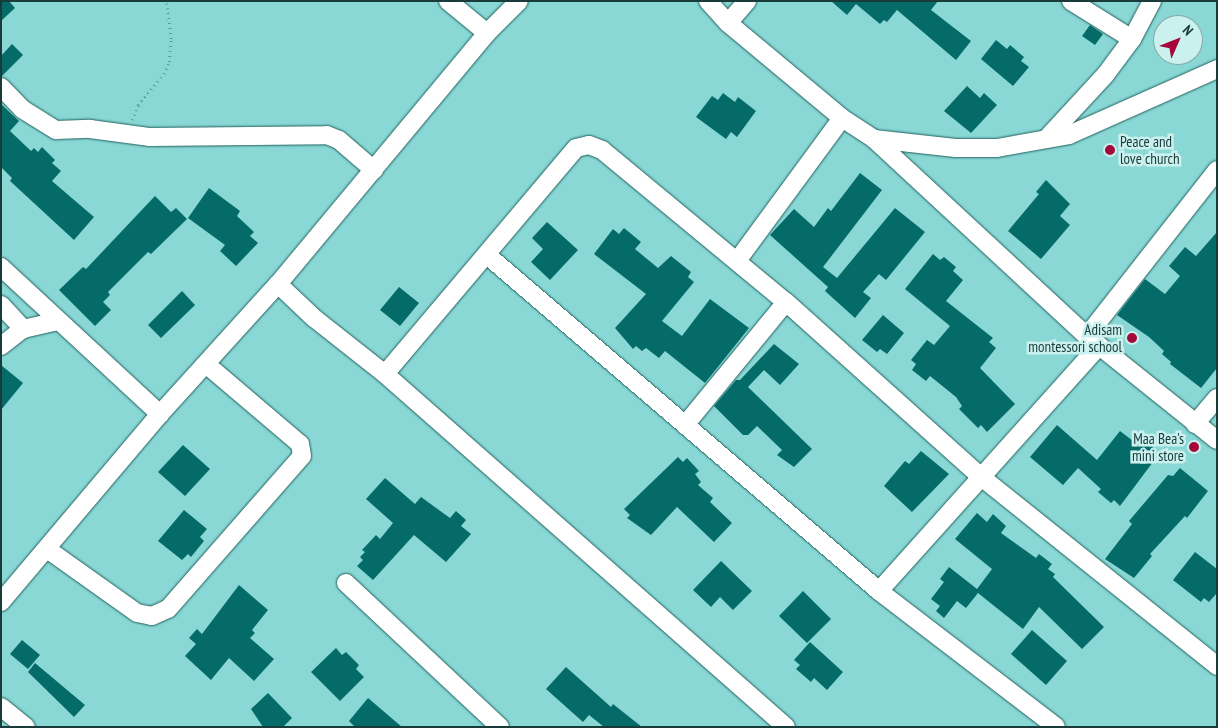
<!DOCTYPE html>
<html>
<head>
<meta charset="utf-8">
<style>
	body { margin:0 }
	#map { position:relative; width:1218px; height:728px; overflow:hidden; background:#89d8d5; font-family:"PT Sans Narrow",sans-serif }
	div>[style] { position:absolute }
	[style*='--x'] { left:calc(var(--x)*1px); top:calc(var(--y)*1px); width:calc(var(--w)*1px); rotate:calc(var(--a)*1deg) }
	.building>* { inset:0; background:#056b69 }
	.path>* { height:2.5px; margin-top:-1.25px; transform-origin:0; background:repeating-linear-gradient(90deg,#5d9b99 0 1px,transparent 0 5px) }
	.roads { filter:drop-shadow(0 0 1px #22605e) drop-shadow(0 0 1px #22605e) }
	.minor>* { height:18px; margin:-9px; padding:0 9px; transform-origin:9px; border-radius:9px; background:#fff }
	.dots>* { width:14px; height:14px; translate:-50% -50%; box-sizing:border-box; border:2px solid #cbf1ef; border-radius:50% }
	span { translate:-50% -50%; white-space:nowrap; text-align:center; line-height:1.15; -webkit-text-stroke:5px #cbf1ef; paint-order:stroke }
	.poi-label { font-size:15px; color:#193b3a }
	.left { translate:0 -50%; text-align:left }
	.right { translate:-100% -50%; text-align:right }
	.frame { position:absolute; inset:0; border:2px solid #193b3a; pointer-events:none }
	.north { position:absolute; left:1153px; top:15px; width:50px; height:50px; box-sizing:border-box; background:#cbf1ef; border:1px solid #84a8a7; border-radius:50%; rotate:46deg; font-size:14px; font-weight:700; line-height:20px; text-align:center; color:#193b3a }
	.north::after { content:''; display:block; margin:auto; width:18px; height:22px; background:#a4083b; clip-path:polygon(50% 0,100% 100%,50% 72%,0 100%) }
</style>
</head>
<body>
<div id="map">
	<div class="building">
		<div style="clip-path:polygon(1px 1px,9px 1px,15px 8px,1px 21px)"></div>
		<div style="clip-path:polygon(831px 1px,938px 1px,931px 10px,971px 41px,956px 60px,897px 10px,887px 22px,884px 20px,880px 24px,856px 4px,847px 15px)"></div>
		<div style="clip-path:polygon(1090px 25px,1103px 34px,1095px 45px,1082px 36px)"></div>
		<div style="clip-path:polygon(996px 40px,1007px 49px,1010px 45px,1024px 57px,1021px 61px,1029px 67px,1013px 86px,981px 59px)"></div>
		<div style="clip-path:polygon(12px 44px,23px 55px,1px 77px,1px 56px)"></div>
		<div style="clip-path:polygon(967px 86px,980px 98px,984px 93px,997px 105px,971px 133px,944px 111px)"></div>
		<div style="clip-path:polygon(723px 93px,735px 102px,738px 97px,756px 111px,737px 137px,731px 132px,726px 139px,696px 117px,712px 96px,718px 100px)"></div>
		<div style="clip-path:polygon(1px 104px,19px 121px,10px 131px,31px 151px,34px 148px,38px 152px,42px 147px,55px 160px,52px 163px,61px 171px,52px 181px,94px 217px,74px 240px,10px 181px,12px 178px,1px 167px)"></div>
		<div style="clip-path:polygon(860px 173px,882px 190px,823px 267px,837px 278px,895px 208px,925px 232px,886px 280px,879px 274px,863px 292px,871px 298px,855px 318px,825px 291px,828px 287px,770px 235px,794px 209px,814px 227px,828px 208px,831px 211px)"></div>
		<div style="clip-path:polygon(1046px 180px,1070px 204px,1060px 216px,1070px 225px,1041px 259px,1008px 231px,1039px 194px,1036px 192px)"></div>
		<div style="clip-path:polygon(209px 188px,240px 211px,237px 216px,254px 232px,250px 236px,258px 243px,236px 266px,220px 251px,225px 245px,188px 218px)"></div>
		<div style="clip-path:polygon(155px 196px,171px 212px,176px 208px,187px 219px,151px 254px,148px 252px,108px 292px,110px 295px,103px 302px,111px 310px,95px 326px,59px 290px,83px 267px,86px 269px)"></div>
		<div style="clip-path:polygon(547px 222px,578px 250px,550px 280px,531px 262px,543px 249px,532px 238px)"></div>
		<div style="clip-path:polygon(624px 228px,641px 242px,635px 249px,658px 268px,671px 256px,691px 272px,688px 277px,694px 282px,662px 321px,682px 336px,710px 299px,749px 328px,705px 383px,665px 351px,659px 358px,646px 348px,642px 351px,636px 346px,633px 349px,615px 328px,646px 294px,594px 254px,613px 229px,619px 234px)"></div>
		<div style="clip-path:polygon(1217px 232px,1217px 368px,1201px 388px,1170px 364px,1171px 362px,1162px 354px,1164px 351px,1149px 337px,1117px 315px,1145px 279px,1165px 294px,1180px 276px,1169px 266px,1185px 247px,1196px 256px)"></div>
		<div style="clip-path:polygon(933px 254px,940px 260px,944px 257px,956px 267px,953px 271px,963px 280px,946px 301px,993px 338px,989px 342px,996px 348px,980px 368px,1015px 404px,987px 432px,981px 425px,978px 428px,959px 409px,962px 406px,956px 397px,930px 376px,926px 381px,912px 370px,916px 364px,911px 360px,927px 340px,934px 345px,950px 326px,905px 289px)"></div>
		<div style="clip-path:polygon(399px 287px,419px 303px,400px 326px,380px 310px)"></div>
		<div style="clip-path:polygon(182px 291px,195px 305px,161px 338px,148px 325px)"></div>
		<div style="clip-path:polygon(883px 315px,904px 333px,887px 354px,880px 349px,877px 352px,862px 340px)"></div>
		<div style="clip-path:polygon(774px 344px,799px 364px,780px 385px,764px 370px,748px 387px,812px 449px,794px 467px,777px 455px,782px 450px,757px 426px,748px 435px,743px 435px,714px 406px,736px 380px,740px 380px)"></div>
		<div style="clip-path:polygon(1px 365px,23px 383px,1px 410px)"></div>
		<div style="clip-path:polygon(1057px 425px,1097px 460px,1120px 431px,1137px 444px,1141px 438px,1154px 448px,1150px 453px,1156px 458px,1120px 506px,1114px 500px,1111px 503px,1098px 492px,1101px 489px,1078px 468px,1063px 485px,1030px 457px)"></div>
		<div style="clip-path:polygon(183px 445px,210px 469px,185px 496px,158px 472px)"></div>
		<div style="clip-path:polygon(921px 451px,949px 474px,912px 512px,884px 486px,905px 461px,909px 464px)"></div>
		<div style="clip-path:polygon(678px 457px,683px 462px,687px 458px,699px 471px,695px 474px,701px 482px,698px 485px,713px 498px,710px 502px,732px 523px,714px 542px,677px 507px,651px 535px,627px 518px,630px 515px,624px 509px)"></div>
		<div style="clip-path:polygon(1180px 468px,1208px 491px,1187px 518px,1185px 516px,1150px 554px,1152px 556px,1134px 578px,1105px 559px,1132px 524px,1129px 521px,1168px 475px,1173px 476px)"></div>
		<div style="clip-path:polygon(385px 478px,415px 504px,421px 497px,450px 518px,456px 511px,466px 520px,461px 526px,471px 534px,446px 562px,414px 535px,373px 580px,357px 566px,363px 560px,360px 557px,365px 552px,362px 550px,376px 535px,380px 539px,393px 523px,366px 499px)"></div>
		<div style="clip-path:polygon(184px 510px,207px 529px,200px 537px,204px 541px,191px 557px,188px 554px,182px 560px,158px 541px)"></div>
		<div style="clip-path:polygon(977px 513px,987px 522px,993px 514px,1006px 526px,1001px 533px,1036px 558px,1039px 554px,1052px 564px,1048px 569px,1055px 574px,1053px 577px,1104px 627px,1082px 649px,1039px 607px,1023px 629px,978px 593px,966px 608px,957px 601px,944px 618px,936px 611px,940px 606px,931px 599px,944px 582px,940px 579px,949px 567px,977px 589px,992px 569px,955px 539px)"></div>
		<div style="clip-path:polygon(1195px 552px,1217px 569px,1217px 593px,1209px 602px,1204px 598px,1201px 602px,1173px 580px)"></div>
		<div style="clip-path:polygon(721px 561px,752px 591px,733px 610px,720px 597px,711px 607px,693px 590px)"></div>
		<div style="clip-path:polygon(239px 585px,268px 610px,252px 630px,255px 633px,250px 638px,274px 659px,254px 681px,229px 658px,211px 680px,185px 656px,196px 644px,189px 638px,197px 629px,202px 634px)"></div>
		<div style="clip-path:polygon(803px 591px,831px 619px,807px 643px,779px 616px)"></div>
		<div style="clip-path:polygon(1032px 630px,1067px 661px,1046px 685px,1011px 654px)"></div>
		<div style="clip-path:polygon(22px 640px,40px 655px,28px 669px,10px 654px)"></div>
		<div style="clip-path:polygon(810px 642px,843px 672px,827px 690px,814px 678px,811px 682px,796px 669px,800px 665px,794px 660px)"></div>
		<div style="clip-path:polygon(336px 648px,342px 655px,346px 652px,359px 665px,356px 669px,364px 677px,340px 701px,311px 672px)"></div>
		<div style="clip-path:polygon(35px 663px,85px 705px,74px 717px,28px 672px)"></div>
		<div style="clip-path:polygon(566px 667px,611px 707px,613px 704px,642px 727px,604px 727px,589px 715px,583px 722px,546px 689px)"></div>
		<div style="clip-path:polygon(268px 693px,292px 718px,283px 727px,263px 727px,251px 709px)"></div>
		<div style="clip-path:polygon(368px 698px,402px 727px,355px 727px,349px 721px)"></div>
	</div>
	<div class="path">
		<div style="--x:132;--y:120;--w:16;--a:-68"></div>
		<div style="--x:138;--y:105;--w:40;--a:-50"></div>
		<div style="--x:164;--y:74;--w:13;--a:-67"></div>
		<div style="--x:169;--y:62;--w:23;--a:-85"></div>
		<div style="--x:171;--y:39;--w:38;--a:-97"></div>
	</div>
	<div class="roads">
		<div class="minor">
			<div style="--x:448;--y:1;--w:50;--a:39.4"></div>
			<div style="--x:708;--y:1;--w:30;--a:48"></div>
			<div style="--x:728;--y:23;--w:148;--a:39.8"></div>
			<div style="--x:842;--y:118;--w:38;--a:33"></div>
			<div style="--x:874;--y:139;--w:290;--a:42.8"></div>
			<div style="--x:1087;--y:336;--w:166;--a:38.7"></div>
			<div style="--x:1071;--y:1;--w:72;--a:31.9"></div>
			<div style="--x:728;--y:23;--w:29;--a:-49"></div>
			<div style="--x:1;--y:87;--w:30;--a:46"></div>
			<div style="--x:22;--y:109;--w:40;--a:32"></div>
			<div style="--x:56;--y:130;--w:34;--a:-2"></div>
			<div style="--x:90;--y:129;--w:61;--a:7.6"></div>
			<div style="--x:150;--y:137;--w:177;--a:-0.6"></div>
			<div style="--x:327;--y:135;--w:13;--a:23"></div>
			<div style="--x:339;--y:140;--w:46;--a:40.6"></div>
			<div style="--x:1047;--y:138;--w:87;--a:-47.3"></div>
			<div style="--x:1106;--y:74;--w:44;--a:-53.4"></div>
			<div style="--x:1132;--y:39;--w:43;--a:-62.2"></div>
			<div style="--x:874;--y:139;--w:82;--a:6.3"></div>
			<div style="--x:956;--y:148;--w:41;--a:0"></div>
			<div style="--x:997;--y:148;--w:73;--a:-10.2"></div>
			<div style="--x:1069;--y:135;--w:162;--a:-24"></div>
			<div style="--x:487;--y:255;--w:516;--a:40.6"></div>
			<div style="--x:879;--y:591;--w:223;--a:37.5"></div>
			<div style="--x:737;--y:261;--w:177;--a:-53.7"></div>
			<div style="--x:1;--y:267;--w:217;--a:42.8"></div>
			<div style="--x:278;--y:284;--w:50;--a:43.4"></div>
			<div style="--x:314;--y:318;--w:90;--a:38.3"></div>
			<div style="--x:385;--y:374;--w:534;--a:41.36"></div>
			<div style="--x:1;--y:305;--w:33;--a:47"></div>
			<div style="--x:1087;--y:336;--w:211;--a:-51.9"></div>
			<div style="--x:1;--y:346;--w:28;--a:-38"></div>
			<div style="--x:23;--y:329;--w:36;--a:-13"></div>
			<div style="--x:385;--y:374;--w:296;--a:-49.8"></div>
			<div style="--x:576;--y:148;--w:13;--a:-13"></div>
			<div style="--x:589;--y:145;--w:14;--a:21"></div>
			<div style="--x:602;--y:150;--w:239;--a:39.6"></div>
			<div style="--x:786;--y:302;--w:261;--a:41.9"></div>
			<div style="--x:980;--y:476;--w:304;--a:38.7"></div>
			<div style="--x:1195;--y:424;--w:34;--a:-50"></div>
			<div style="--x:685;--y:425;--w:159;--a:-50.6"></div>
			<div style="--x:47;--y:549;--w:110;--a:35.4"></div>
			<div style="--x:137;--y:613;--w:15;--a:11"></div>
			<div style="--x:152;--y:616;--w:17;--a:-24"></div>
			<div style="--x:168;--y:609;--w:203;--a:-48.8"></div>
			<div style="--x:302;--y:456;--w:12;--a:-99"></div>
			<div style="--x:300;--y:444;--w:123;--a:-139.6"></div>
			<div style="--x:346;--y:583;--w:211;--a:43.1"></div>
			<div style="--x:879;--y:591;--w:329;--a:-48.1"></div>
			<div style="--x:1;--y:602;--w:246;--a:-49.8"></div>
			<div style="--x:160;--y:414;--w:176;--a:-47.8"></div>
			<div style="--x:278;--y:284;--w:327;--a:-50.2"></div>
			<div style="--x:487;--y:33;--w:45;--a:-45"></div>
			<div style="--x:1;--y:707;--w:32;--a:39"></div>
		</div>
	</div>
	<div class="dots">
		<div style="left:1110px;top:150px;background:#a4083b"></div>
		<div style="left:1132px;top:338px;background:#a4083b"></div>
		<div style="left:1194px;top:447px;background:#a4083b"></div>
	</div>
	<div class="poi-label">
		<span class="left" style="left:1120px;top:150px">Peace and<br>love church</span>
		<span class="right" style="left:1122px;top:338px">Adisam<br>montessori school</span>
		<span class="right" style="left:1184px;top:447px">Maa Bea's<br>mini store</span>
	</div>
	<div class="frame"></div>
	<div class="north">N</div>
</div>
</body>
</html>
